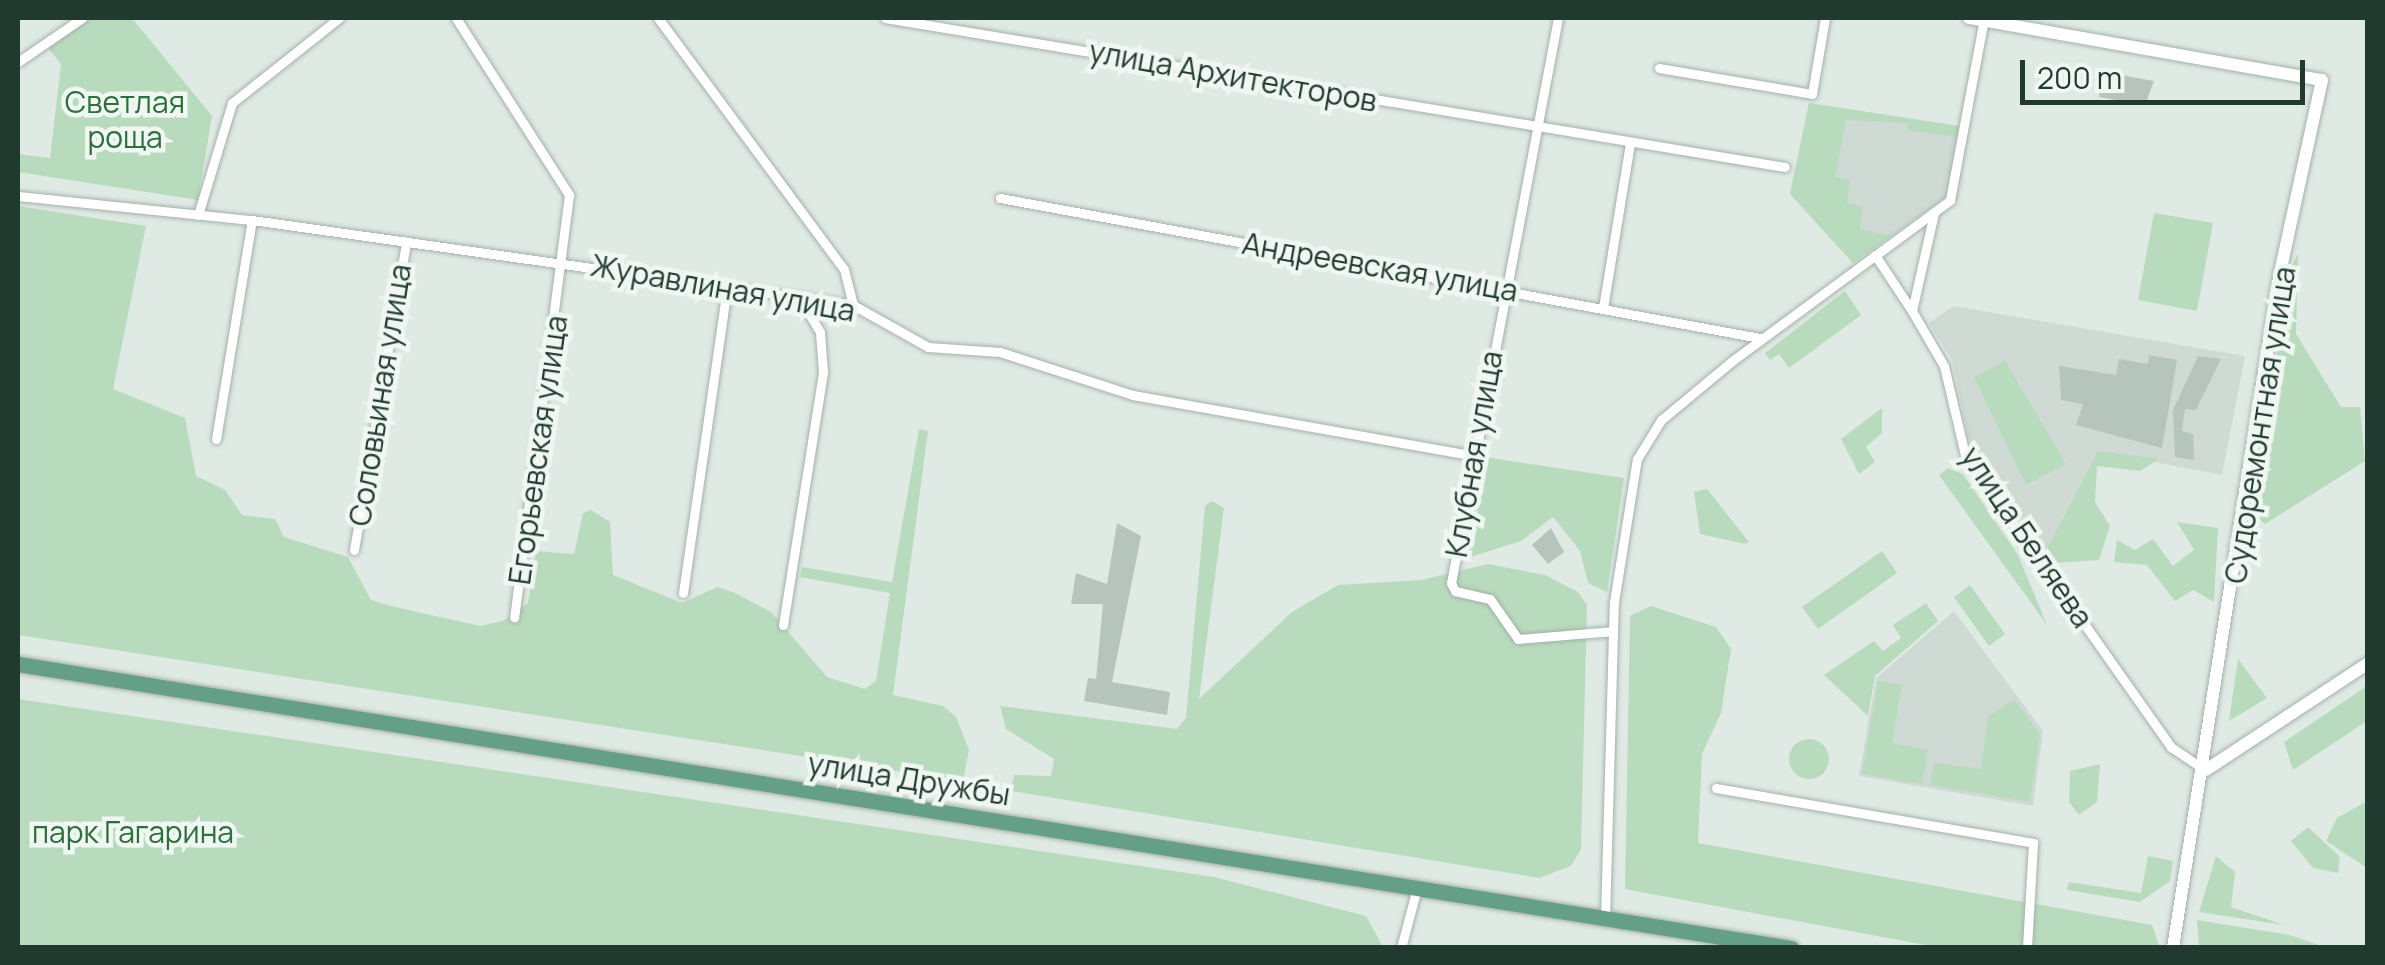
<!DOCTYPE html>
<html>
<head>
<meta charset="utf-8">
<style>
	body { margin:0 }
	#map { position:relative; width:2385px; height:965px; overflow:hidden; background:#e0eae4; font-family:Manrope,sans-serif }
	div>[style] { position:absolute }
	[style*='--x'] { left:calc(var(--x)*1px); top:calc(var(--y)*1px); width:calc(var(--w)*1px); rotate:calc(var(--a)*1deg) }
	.built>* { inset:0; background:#cedad3 }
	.green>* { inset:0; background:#b9dbbd }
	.round { border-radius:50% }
	.building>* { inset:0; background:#b5c5bd }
	.roads { filter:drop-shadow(0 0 2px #a3b2aa) drop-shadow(0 0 2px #a3b2aa) }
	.street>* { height:9px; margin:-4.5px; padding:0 4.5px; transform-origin:4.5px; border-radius:4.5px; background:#fff }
	.secondary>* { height:12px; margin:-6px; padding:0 6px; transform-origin:6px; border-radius:6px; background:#fff }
	.primary>* { height:15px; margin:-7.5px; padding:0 7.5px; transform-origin:7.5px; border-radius:7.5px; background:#669f87 }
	span { translate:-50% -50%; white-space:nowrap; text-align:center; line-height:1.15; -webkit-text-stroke:9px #f0f7f3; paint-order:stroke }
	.street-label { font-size:30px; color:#213a2f }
	.park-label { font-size:30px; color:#2d703c }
	.frame { position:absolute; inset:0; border:20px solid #213a2f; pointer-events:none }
	.scale { position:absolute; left:2020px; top:60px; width:285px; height:45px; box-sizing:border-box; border:5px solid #213a2f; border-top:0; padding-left:12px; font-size:30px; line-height:35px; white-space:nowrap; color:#213a2f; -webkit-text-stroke:8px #f0f7f3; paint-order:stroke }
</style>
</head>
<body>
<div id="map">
	<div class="built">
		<div style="clip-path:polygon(1809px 103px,1959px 126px,1946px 197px,1853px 263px,1790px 194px)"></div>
		<div style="clip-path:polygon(1953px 306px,2245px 356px,2222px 475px,2098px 451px,2045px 552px,1971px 449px,1952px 360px,1929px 323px)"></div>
		<div style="clip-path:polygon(1954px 611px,2043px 731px,2033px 806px,1859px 776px,1876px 678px)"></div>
	</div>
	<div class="green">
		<div style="clip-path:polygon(92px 18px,132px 18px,212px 116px,198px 200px,18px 172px,18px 154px,50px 158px,61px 64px,48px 48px)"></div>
		<div style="clip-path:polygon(1809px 103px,1959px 126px,1957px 137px,1907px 130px,1908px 123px,1846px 120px,1835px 177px,1850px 180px,1847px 203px,1863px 207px,1860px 229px,1891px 236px,1853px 263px,1790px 194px)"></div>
		<div style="clip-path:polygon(18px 206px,146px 226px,113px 389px,185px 418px,196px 476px,225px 490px,242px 515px,275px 519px,284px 537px,348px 557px,371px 600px,391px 606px,480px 626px,503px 621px,528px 603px,536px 551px,574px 554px,583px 513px,591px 510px,610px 522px,613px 575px,682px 603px,717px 587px,733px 592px,771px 612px,827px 677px,865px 689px,876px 681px,890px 593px,800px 577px,802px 567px,892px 582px,919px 429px,928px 431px,893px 695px,943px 706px,956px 717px,969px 750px,963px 781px,18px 635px)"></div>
		<div style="clip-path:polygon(2154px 213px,2213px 223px,2197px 311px,2138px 300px)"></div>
		<div style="clip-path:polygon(2298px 254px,2296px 334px,2341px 407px,2360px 407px,2365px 461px,2265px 524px,2259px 519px,2285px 279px)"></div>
		<div style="clip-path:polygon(1845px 291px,1861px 315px,1789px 368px,1779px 354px,1770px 360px,1765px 353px)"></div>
		<div style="clip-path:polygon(2005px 361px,2066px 464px,2026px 485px,1974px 377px)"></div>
		<div style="clip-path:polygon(1882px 408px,1882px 433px,1866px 447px,1875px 462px,1859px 474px,1841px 439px)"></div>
		<div style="clip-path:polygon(2098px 451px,2159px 459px,2140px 471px,2097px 466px,2095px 502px,2110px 526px,2099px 560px,2057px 563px,2045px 552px)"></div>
		<div style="clip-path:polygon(1484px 457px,1624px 478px,1607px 592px,1588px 583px,1580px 551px,1553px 517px,1521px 541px,1461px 560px)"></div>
		<div style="clip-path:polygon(1948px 468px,1963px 474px,2018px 555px,2047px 625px,1939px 475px)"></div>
		<div style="clip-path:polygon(1707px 489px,1749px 542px,1745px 544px,1700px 534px,1694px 492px)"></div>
		<div style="clip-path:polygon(1212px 501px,1224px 508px,1199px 699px,1292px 612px,1338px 585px,1421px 580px,1488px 564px,1545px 575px,1578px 592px,1587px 605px,1581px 849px,1571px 866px,1539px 878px,1011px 791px,1014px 775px,1051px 776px,1054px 759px,1006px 729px,1000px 706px,1177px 729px,1186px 718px,1205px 506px)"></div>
		<div style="clip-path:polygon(2177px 522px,2218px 528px,2214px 602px,2193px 590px,2175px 601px,2147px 565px,2114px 562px,2117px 540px,2135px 550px,2153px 539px,2173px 566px,2194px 550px)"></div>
		<div style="clip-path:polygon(1882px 551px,1897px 573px,1818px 629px,1802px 607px)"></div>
		<div style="clip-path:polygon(1970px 585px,2005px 634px,1989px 646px,1954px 597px)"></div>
		<div style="clip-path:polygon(1926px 603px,1938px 621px,1875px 676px,1868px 716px,1824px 675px,1874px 641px,1883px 651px,1901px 638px,1893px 625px)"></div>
		<div style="clip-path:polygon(1651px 606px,1716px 627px,1731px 649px,1721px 713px,1702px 754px,1698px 843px,2152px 925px,2160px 948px,1936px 947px,1625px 889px,1630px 616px)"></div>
		<div style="clip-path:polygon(2238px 659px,2267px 698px,2229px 721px)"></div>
		<div style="clip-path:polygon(1878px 681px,1902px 685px,1892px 743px,1928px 750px,1922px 784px,1862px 774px)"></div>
		<div style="clip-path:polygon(2367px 686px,2367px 721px,2293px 770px,2284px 742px)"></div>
		<div style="clip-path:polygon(18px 699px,1214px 877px,1366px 916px,1383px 947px,18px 947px)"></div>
		<div style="clip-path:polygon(2014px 699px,2040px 734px,2030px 802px,1930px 785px,1934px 763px,1981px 769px,1988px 717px)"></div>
		<div class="round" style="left:1789px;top:739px;width:40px;height:40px"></div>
		<div style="clip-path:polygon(2100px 764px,2097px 802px,2079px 815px,2069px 802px,2070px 771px)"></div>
		<div style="clip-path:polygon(2367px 801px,2367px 868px,2326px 841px,2337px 818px)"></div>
		<div style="clip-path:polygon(2308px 827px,2340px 857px,2338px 873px,2313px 868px,2291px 841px)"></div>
		<div style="clip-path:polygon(2148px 856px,2173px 861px,2170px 881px,2140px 902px,2067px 890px,2069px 882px,2141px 893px)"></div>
		<div style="clip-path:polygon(2216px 856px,2235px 872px,2231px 907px,2284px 925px,2199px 912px)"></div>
		<div style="clip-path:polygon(2197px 920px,2290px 935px,2324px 947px,2199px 947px)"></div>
	</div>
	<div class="building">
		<div style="clip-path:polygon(2103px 72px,2154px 81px,2145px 105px,2099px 97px)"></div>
		<div style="clip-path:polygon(2149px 355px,2177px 360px,2162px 448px,2076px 425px,2083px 404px,2061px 400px,2059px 366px,2116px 375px,2119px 359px,2148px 364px)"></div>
		<div style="clip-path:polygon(2198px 356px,2221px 359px,2196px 410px,2185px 409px,2182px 431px,2193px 434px,2194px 460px,2175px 457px,2173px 410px)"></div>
		<div style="clip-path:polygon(1117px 523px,1141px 536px,1112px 682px,1170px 692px,1167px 715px,1084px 701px,1088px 678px,1096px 679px,1103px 604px,1071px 604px,1076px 573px,1107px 584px)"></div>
		<div style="clip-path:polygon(1551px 528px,1564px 552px,1548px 564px,1532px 545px)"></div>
	</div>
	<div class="roads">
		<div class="street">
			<div style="--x:456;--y:18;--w:210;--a:57.4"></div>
			<div style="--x:569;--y:195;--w:426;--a:97.4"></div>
			<div style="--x:658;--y:18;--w:312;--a:53.5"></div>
			<div style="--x:844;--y:269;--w:37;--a:76"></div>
			<div style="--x:885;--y:18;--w:912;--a:9.4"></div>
			<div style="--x:1558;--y:18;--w:575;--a:100.72"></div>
			<div style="--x:1451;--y:583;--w:9;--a:63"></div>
			<div style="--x:1455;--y:591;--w:36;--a:13"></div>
			<div style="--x:1490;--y:599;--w:49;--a:55"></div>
			<div style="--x:1518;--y:639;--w:95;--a:-4.8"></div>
			<div style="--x:18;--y:62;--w:78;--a:-34.5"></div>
			<div style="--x:1659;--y:68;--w:155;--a:9.6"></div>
			<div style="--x:1812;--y:94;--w:77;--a:-80.3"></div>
			<div style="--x:18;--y:196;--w:235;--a:5.9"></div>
			<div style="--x:252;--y:220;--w:607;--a:8.05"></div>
			<div style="--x:853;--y:305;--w:86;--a:29.2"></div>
			<div style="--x:928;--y:347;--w:72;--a:4"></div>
			<div style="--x:1000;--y:352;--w:140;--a:17.9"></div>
			<div style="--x:1133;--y:395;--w:342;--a:10.1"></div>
			<div style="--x:1000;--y:198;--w:773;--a:10.44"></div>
			<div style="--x:1934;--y:213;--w:100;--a:102.7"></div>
			<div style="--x:1912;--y:311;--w:64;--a:59.8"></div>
			<div style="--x:1944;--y:366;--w:91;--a:76.7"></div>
			<div style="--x:1965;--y:455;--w:357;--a:54.8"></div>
			<div style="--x:2171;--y:747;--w:40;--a:34"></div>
			<div style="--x:198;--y:215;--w:117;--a:-73.1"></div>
			<div style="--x:232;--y:103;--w:137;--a:-38.5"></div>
			<div style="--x:1875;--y:255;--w:67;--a:56.5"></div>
			<div style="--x:1603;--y:308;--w:167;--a:-80.7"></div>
			<div style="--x:216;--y:439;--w:222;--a:-80.7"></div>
			<div style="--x:354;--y:550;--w:313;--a:-80.4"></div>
			<div style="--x:683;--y:593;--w:309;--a:-81.8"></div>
			<div style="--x:783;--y:625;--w:256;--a:-81"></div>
			<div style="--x:823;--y:372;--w:40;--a:-94.3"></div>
			<div style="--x:820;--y:332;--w:39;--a:-121"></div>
			<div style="--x:1716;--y:788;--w:322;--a:9.8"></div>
			<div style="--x:2033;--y:843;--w:105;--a:93.3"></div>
			<div style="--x:1605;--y:919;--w:317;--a:-88.4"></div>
			<div style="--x:1614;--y:602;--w:145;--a:-80.9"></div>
			<div style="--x:1637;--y:459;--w:46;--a:-58.4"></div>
			<div style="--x:1661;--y:420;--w:92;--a:-39.7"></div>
			<div style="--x:1732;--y:361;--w:271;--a:-36.4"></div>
			<div style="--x:1950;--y:200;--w:185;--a:-79.4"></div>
			<div style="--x:1401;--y:948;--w:62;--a:-75.1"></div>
		</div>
		<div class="secondary">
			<div style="--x:1969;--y:18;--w:358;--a:10"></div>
			<div style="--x:2322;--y:80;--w:202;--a:102.3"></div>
			<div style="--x:2279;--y:277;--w:679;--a:98.98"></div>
			<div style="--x:2206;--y:770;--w:194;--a:-33.4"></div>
		</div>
		<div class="primary">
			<div style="--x:18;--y:664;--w:1796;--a:9.1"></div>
		</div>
	</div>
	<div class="street-label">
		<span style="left:1233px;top:76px;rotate:10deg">улица Архитекторов</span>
		<span style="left:1380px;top:267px;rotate:10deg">Андреевская улица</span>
		<span style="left:723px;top:288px;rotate:10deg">Журавлиная улица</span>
		<span style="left:380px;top:395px;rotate:-81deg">Соловьиная улица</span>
		<span style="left:2260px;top:425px;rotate:-81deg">Судоремонтная улица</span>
		<span style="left:538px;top:450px;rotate:-82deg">Егорьевская улица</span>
		<span style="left:1474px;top:454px;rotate:-80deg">Клубная улица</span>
		<span style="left:2027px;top:537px;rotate:56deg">улица Беляева</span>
		<span style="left:909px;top:779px;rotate:9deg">улица Дружбы</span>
	</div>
	<div class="park-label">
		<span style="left:125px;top:119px">Светлая<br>роща</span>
		<span style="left:133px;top:832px">парк Гагарина</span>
	</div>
	<div class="frame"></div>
	<div class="scale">200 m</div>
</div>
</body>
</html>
